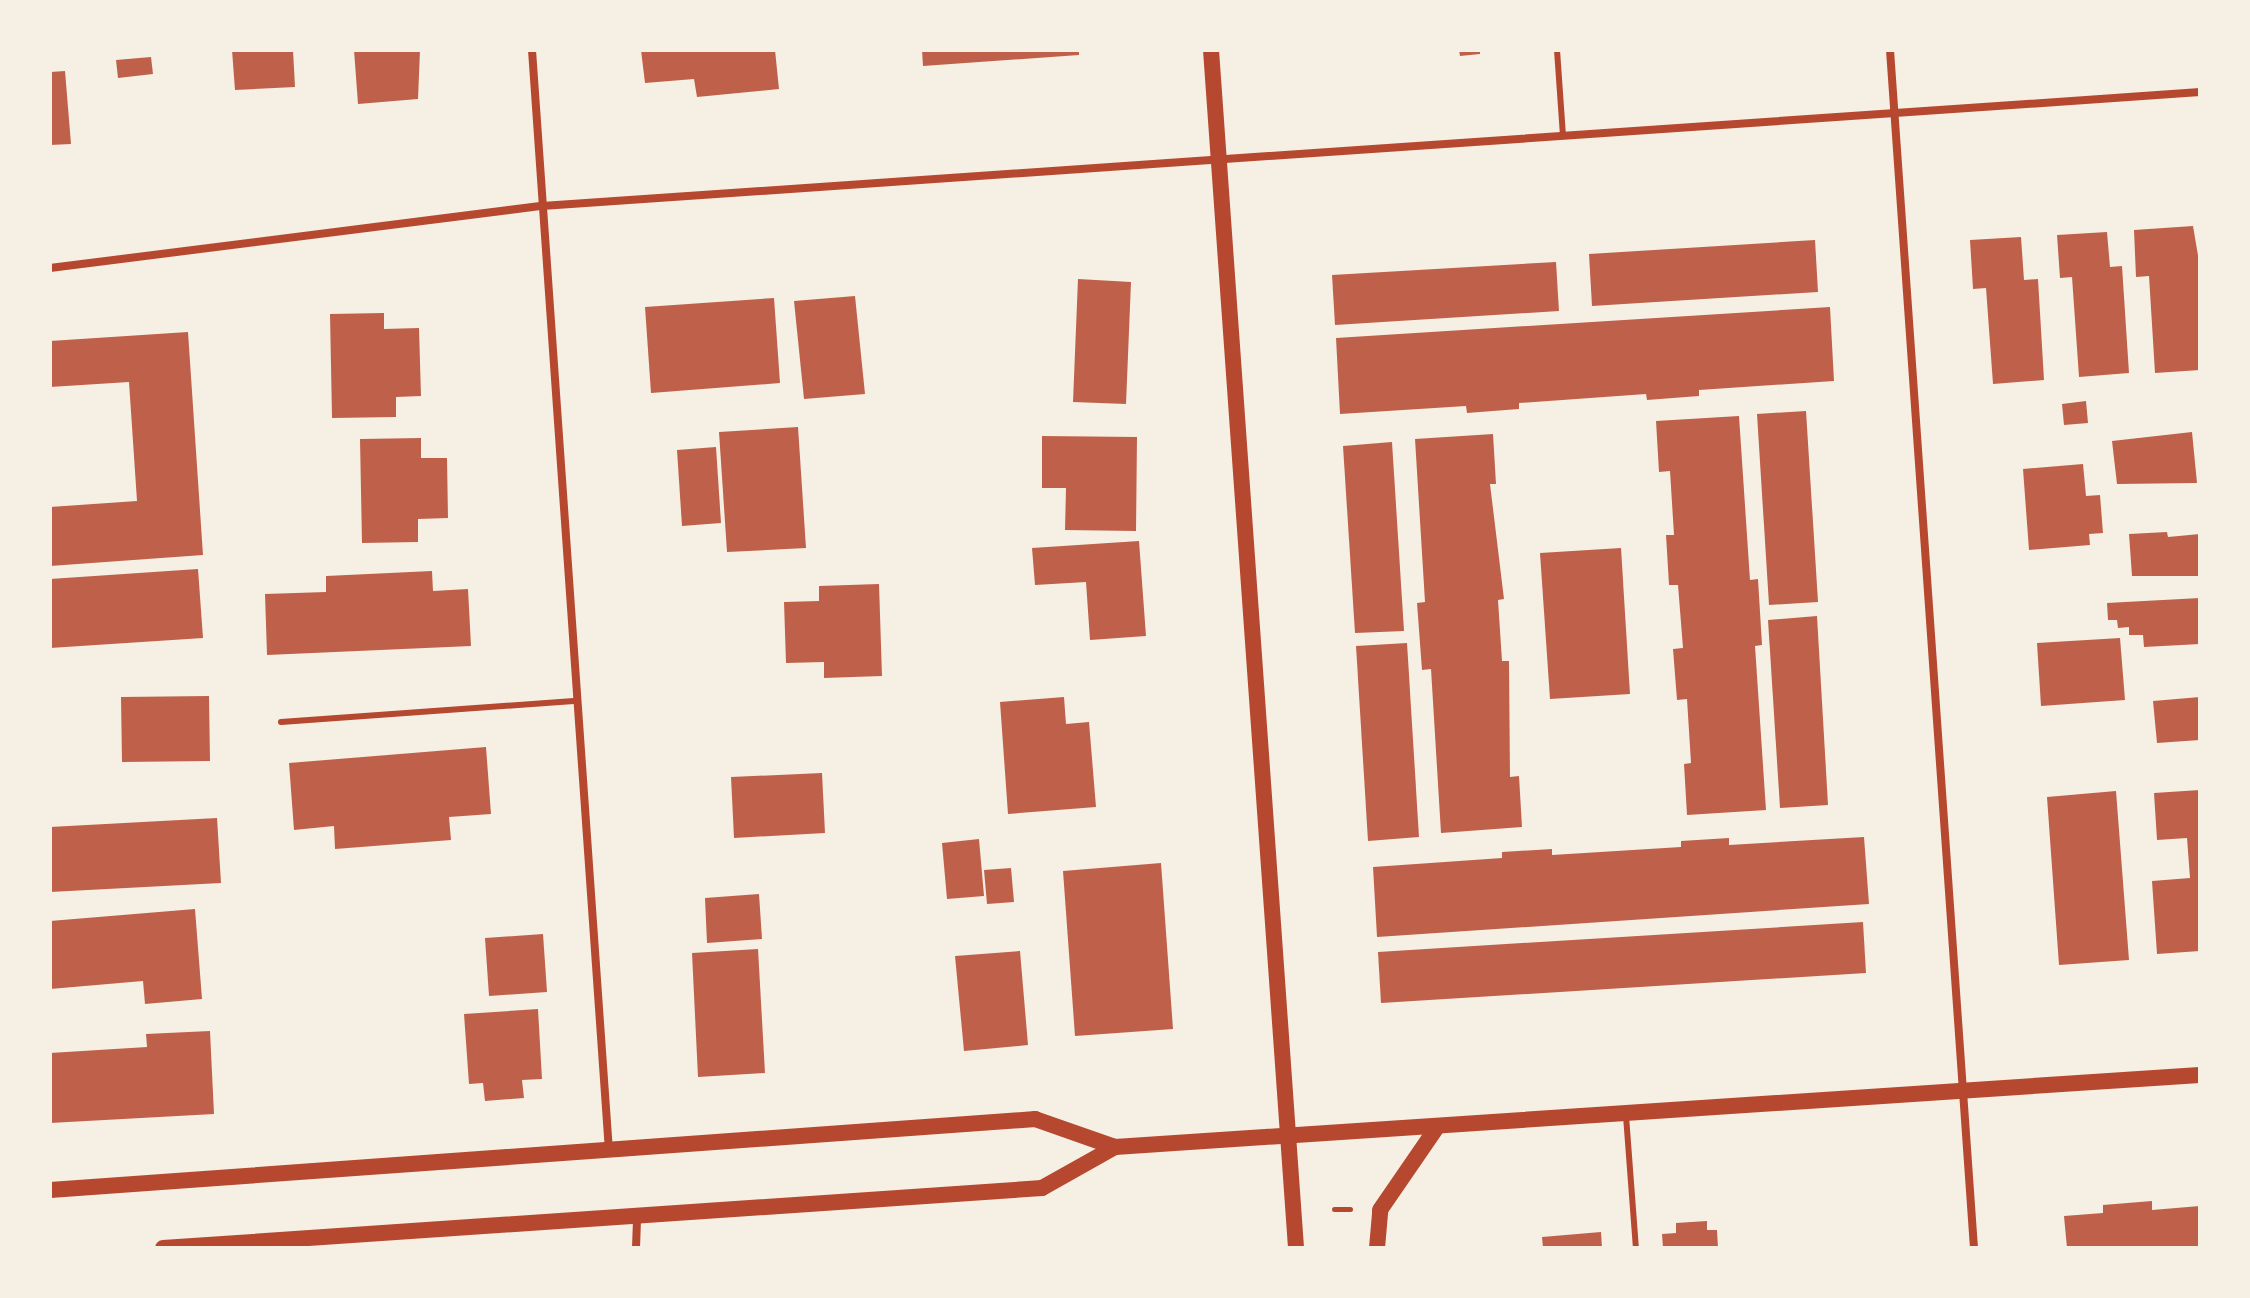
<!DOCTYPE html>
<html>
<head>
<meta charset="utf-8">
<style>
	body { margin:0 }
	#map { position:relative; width:2250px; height:1298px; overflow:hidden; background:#f6efe4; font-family:"Titillium Web",sans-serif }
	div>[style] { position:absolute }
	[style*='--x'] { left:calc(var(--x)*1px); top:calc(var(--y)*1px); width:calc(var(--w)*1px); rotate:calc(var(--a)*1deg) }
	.building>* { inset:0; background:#bf614a }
	.path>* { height:5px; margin:-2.5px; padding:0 2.5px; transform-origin:2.5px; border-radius:2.5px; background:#b5482f }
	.service>* { height:6px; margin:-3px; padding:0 3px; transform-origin:3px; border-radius:3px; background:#b5482f }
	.minor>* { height:8px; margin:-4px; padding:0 4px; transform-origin:4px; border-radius:4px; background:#b5482f }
	.secondary>* { height:16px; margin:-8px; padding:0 8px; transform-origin:8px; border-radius:8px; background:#b5482f }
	span { translate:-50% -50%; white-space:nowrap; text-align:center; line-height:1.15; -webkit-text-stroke:6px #f6efe4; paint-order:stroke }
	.frame { position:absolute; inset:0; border:52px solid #f6efe4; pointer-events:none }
</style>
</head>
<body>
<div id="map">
	<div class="building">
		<div style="clip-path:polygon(232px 50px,293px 50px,295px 87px,235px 90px)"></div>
		<div style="clip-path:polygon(354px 50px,420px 50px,418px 99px,358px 104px)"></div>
		<div style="clip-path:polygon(641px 50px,775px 50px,779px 89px,697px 97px,694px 79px,645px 83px)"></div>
		<div style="clip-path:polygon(922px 50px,1079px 50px,1079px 55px,923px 66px)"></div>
		<div style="clip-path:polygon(1459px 50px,1480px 50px,1480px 54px,1460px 56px)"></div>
		<div style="clip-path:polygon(151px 57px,153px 74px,118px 78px,116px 60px)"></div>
		<div style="clip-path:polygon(65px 71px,71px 144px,50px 145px,50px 72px)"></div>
		<div style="clip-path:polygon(2193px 226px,2200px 267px,2200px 370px,2155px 373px,2149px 276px,2136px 277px,2134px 230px)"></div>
		<div style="clip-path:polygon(2107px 232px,2110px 267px,2122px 266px,2129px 373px,2079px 377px,2072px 277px,2060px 278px,2057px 235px)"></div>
		<div style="clip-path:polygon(2021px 237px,2024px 280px,2038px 279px,2044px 380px,1993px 384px,1986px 288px,1973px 289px,1970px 240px)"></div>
		<div style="clip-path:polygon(1815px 240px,1818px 292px,1592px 306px,1589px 254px)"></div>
		<div style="clip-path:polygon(1556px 262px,1559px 311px,1335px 325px,1332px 275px)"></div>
		<div style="clip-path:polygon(1078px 279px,1131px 282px,1126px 404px,1073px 402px)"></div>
		<div style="clip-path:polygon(855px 296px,865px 394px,804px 399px,794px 301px)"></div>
		<div style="clip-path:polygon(774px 298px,780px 383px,651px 393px,645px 307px)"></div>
		<div style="clip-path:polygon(1830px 307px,1834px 381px,1699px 390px,1699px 396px,1647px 400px,1646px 394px,1519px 403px,1519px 409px,1467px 413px,1466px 406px,1340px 414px,1336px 338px)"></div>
		<div style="clip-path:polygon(384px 313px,384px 329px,419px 328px,421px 396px,396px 397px,396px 417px,332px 418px,330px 314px)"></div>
		<div style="clip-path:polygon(188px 332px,203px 555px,50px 566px,50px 507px,137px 501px,129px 382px,50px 387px,50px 341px)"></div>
		<div style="clip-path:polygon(2086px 401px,2088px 423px,2064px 425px,2062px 404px)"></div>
		<div style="clip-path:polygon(1806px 411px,1818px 602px,1769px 605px,1757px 414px)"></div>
		<div style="clip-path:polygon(1739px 416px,1750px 580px,1758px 579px,1762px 645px,1755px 646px,1766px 810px,1687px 815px,1684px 764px,1691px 763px,1687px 699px,1677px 700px,1673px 649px,1683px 648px,1678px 585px,1669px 585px,1666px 535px,1674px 535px,1670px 471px,1659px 472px,1656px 421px)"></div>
		<div style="clip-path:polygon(798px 427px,806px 548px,727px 552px,719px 432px)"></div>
		<div style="clip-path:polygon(2192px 432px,2197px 483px,2117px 484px,2112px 441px)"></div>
		<div style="clip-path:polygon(1493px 434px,1496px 484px,1490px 484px,1504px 599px,1498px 600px,1502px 661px,1509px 661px,1510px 777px,1519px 776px,1522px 827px,1441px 833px,1431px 669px,1422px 670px,1417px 603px,1425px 602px,1415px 439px)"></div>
		<div style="clip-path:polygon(1042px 436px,1137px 437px,1136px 531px,1065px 530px,1066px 488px,1042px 488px)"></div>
		<div style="clip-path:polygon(421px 438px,421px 458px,447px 458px,448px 518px,418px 519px,418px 542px,362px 543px,360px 439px)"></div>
		<div style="clip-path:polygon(1392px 442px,1404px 631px,1355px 633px,1343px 446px)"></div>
		<div style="clip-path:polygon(716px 447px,721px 523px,682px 526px,677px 450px)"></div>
		<div style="clip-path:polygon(2083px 464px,2086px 496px,2100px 495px,2103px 533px,2089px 534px,2090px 545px,2029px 550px,2023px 469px)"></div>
		<div style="clip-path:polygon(2167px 532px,2168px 537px,2200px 534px,2200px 576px,2132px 576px,2129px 534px)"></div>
		<div style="clip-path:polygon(1139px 541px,1146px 636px,1090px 640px,1086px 582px,1035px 585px,1032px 548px)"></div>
		<div style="clip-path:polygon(1621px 548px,1630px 694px,1550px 699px,1540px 553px)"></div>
		<div style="clip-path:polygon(198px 569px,203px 638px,50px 648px,50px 579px)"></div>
		<div style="clip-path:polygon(432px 571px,433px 591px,468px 589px,471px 646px,267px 655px,265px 594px,326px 592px,326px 576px)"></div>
		<div style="clip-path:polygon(879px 584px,882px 676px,824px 678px,824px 662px,786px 663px,784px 602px,819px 601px,819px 586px)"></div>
		<div style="clip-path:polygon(2200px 598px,2200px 644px,2144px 647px,2143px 635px,2129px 635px,2129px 627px,2118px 628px,2117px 620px,2108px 620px,2107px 603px)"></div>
		<div style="clip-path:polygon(1817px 616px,1828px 805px,1780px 808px,1768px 620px)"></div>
		<div style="clip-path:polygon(2120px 638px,2125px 700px,2041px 706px,2037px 643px)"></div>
		<div style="clip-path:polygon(1407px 643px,1419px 837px,1368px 841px,1356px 646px)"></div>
		<div style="clip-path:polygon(209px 696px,210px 761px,122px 762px,121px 697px)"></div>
		<div style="clip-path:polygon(1064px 697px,1066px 724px,1089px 722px,1096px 807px,1008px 814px,1000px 702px)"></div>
		<div style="clip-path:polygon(2200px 697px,2200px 740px,2157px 743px,2153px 701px)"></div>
		<div style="clip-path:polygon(486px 747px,491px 814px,449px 817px,451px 840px,335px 849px,334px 826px,294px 830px,289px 763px)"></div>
		<div style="clip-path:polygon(822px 773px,825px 833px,734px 838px,731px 777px)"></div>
		<div style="clip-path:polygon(2200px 790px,2200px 951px,2157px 954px,2152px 881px,2190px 878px,2187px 838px,2157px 840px,2154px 793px)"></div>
		<div style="clip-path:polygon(2116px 791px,2129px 960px,2059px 965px,2047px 797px)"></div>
		<div style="clip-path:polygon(217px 818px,221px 883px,50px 892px,50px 827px)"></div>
		<div style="clip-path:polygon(1864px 837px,1869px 904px,1377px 937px,1373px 867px,1502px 858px,1502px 852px,1552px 849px,1552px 855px,1681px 847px,1681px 841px,1729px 838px,1729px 845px)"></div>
		<div style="clip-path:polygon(979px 839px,984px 896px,947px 899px,942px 843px)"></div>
		<div style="clip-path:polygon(1161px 863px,1173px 1029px,1075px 1036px,1063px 871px)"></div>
		<div style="clip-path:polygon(1011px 868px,1014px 902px,987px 904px,984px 870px)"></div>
		<div style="clip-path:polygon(759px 894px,762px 939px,707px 943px,705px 898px)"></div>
		<div style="clip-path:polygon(195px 909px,202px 999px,145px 1004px,143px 981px,50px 989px,50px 921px)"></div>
		<div style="clip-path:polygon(1863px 922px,1866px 973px,1381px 1003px,1378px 952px)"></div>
		<div style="clip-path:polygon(543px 934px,547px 992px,489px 996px,485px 938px)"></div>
		<div style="clip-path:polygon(758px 949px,765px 1073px,698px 1077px,692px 953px)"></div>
		<div style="clip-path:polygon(1020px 951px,1028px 1045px,964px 1051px,955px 956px)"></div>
		<div style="clip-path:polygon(538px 1009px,542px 1079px,522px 1080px,524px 1098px,485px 1101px,483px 1083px,469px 1084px,464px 1014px)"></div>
		<div style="clip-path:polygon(210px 1031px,214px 1114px,50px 1123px,50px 1053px,147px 1047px,146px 1034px)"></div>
		<div style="clip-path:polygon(2152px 1201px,2152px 1210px,2200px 1206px,2200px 1248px,2067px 1248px,2064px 1216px,2103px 1213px,2103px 1205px)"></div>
		<div style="clip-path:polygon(1707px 1221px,1707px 1230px,1717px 1230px,1718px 1248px,1663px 1248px,1662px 1234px,1676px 1233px,1676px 1223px)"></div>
		<div style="clip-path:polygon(1601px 1232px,1602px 1248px,1543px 1248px,1542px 1237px)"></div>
	</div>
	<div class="path">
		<div style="--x:1334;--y:1209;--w:16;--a:0"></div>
	</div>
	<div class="service">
		<div style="--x:1557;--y:50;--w:86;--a:86"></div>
		<div style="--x:281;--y:722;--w:297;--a:-4.1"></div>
		<div style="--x:1626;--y:1116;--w:132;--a:85.7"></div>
	</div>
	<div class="minor">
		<div style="--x:532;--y:50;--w:1103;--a:86"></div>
		<div style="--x:1890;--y:50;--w:1201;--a:85.99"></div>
		<div style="--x:50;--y:268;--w:496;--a:-7.2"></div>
		<div style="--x:542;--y:206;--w:1662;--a:-3.93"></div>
		<div style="--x:636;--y:1248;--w:33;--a:-88"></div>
	</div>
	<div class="secondary">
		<div style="--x:1211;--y:50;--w:1201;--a:85.94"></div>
		<div style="--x:50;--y:1190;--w:988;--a:-4.12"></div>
		<div style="--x:1035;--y:1119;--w:85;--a:19.3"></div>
		<div style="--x:1115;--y:1147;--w:1087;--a:-3.8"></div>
		<div style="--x:163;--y:1248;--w:881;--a:-3.9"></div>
		<div style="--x:1042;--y:1188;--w:84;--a:-29.3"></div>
		<div style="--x:1377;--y:1248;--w:38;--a:-85"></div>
		<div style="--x:1380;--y:1210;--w:101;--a:-55.5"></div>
	</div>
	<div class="frame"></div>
</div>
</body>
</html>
